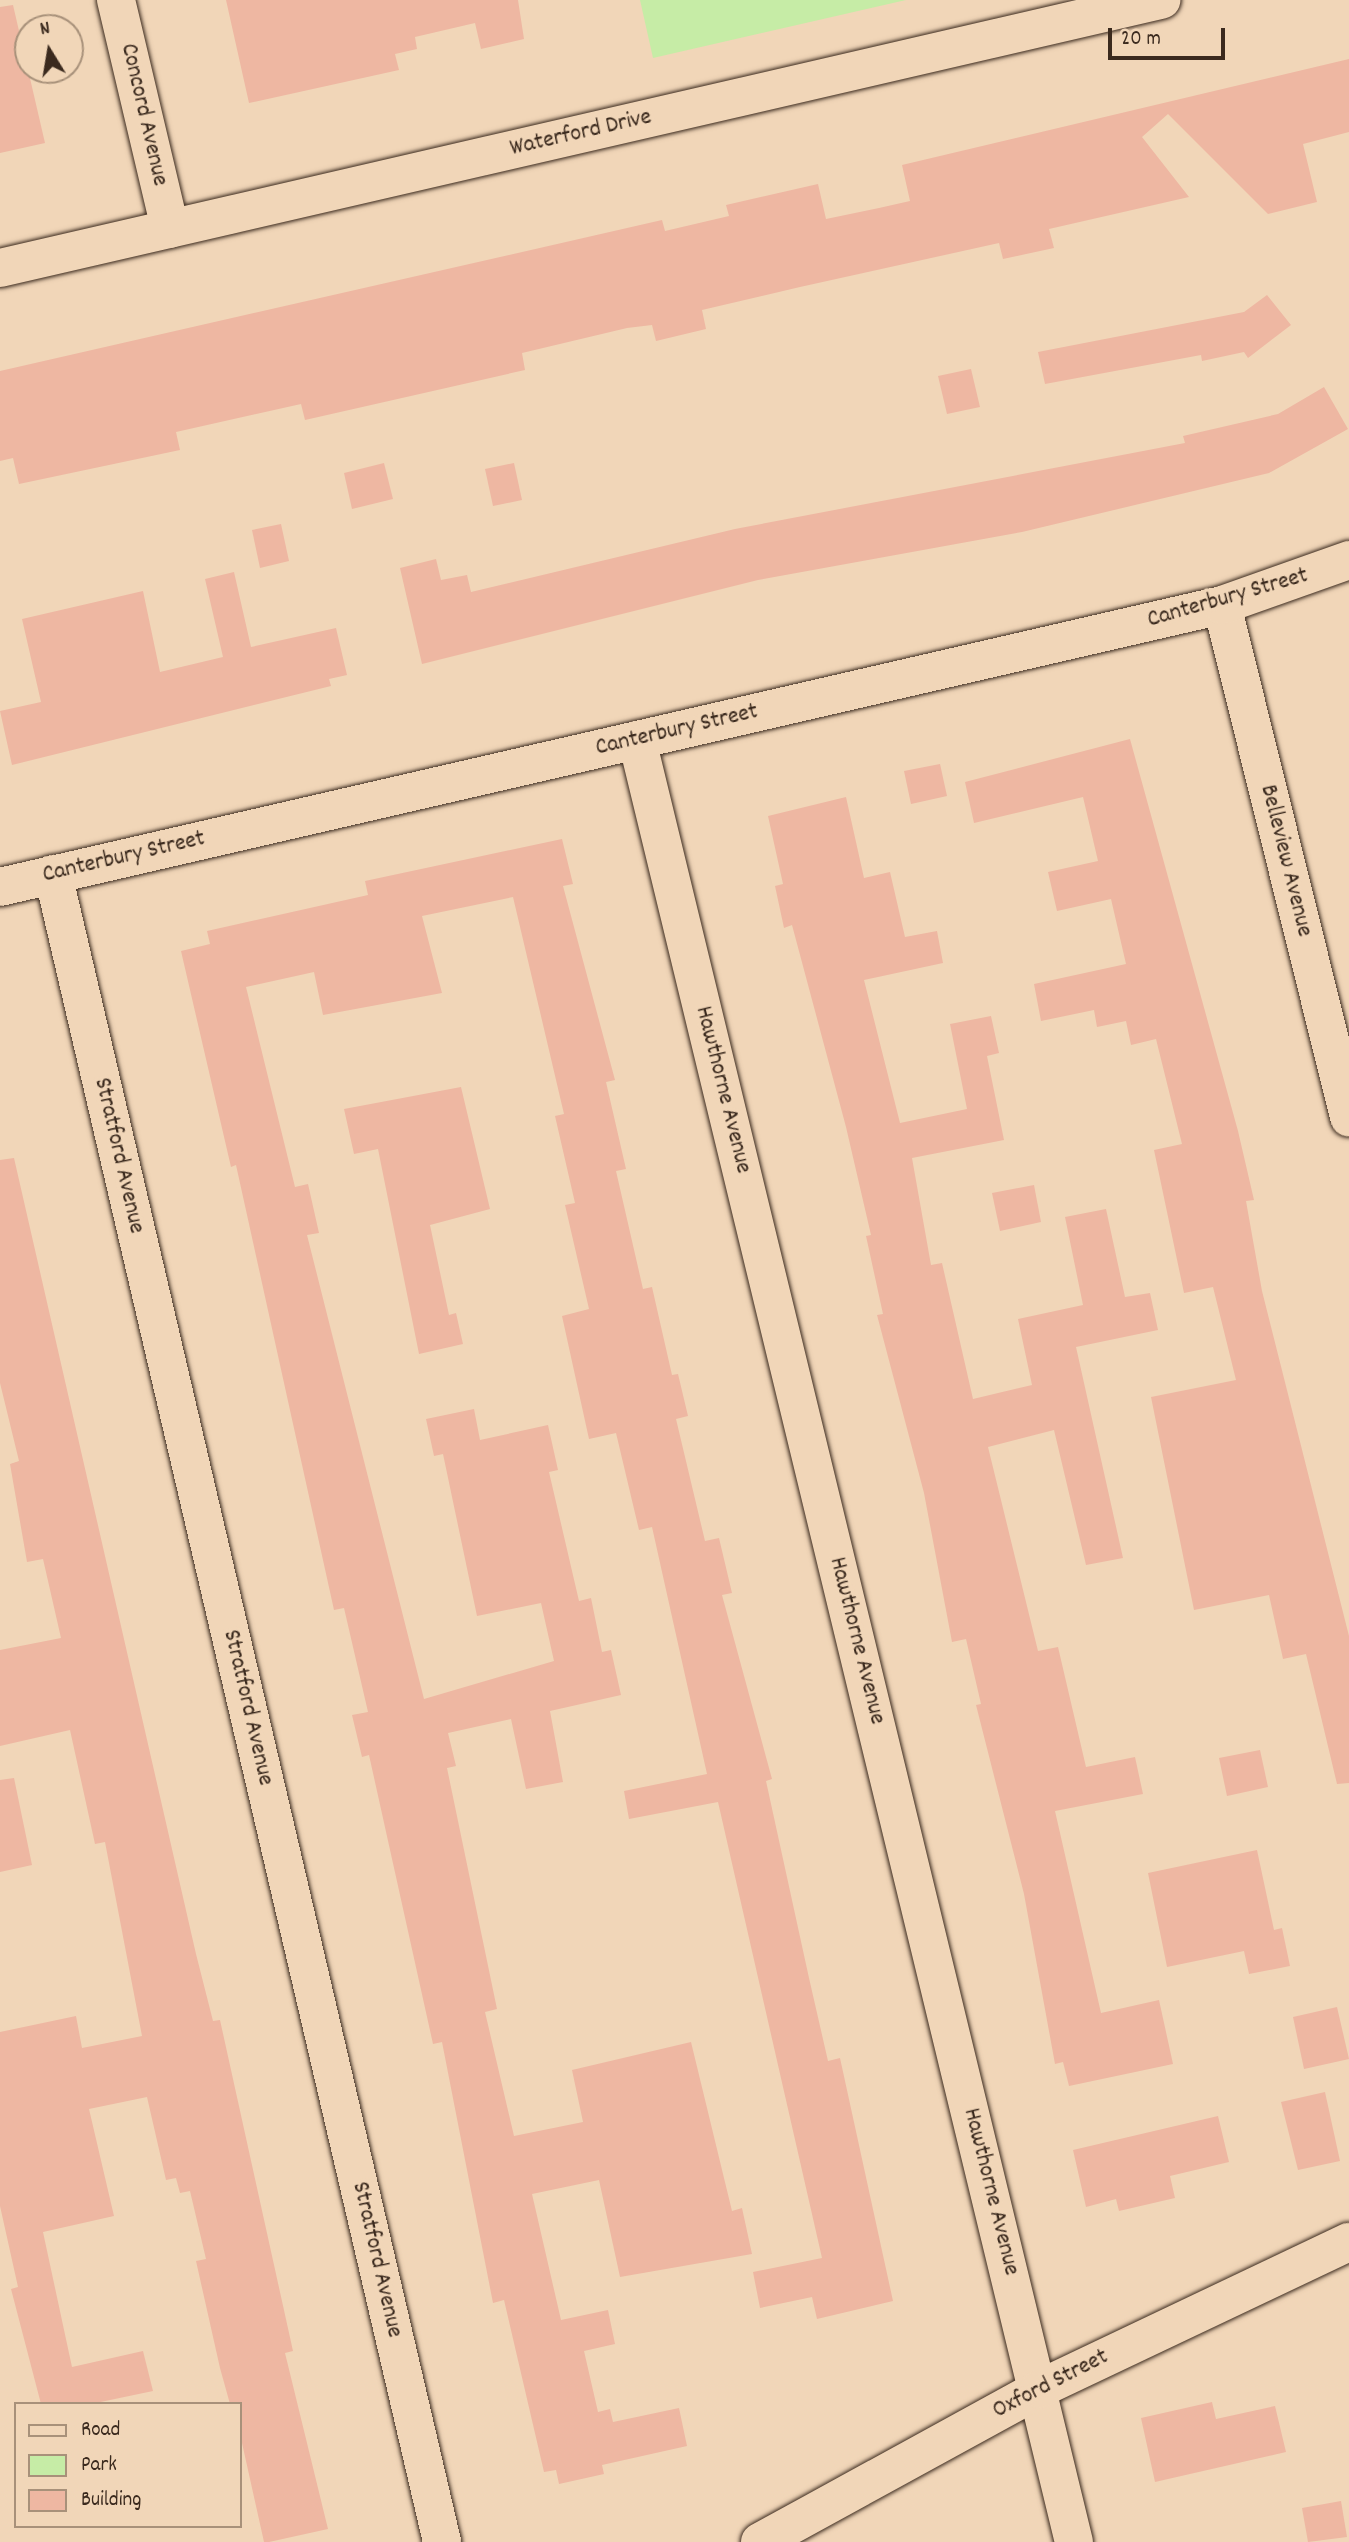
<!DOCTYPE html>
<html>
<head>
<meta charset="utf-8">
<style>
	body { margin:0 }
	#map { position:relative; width:1349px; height:2542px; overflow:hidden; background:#f1d6b8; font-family:Dekko,sans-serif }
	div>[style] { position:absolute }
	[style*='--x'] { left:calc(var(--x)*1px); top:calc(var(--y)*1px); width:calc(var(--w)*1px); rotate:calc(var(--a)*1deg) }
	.green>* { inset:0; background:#c6eca6 }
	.building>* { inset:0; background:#eeb7a2 }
	.roads { filter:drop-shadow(0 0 2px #3b2a1e) drop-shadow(0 0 2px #3b2a1e) }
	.street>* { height:38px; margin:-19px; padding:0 19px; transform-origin:19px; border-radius:19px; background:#f1d6b8 }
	span { translate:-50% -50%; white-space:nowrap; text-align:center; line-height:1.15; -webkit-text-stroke:7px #f1d6b8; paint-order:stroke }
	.street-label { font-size:24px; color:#3b2a1e }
	.legend { position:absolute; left:14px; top:2402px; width:228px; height:126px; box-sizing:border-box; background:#f1d6b8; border:2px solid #a8917a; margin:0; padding:9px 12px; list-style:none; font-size:21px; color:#3b2a1e }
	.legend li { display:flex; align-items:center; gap:14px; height:35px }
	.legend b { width:35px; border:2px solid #a8917a }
	.north { position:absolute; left:14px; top:14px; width:70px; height:70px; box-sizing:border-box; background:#f1d6b8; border:2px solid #a8917a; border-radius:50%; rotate:349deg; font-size:19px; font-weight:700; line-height:28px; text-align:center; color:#3b2a1e }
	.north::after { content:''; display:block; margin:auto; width:24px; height:32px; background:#3b2a1e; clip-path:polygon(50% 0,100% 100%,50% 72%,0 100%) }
	.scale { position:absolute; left:1108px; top:28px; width:117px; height:32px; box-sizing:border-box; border:4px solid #3b2a1e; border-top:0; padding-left:9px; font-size:21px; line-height:24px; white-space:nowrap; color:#3b2a1e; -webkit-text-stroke:5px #f1d6b8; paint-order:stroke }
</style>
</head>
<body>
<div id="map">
	<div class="green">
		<div style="clip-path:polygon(640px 0,906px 0,653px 58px)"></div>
	</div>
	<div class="building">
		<div style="clip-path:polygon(226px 0,518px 0,524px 39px,481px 49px,475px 23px,415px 37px,417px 49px,395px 54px,399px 70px,249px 103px)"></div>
		<div style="clip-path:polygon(13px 5px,45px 143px,0 153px,0 7px)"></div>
		<div style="clip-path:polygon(1349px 59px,1349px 132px,1303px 144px,1317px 202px,1268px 214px,1168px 114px,1142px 137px,1189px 197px,1049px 229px,1054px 248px,1003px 259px,999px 243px,800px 287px,702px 310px,706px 329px,656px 341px,652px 325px,627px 328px,522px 353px,525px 370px,305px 420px,301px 404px,176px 432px,180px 450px,19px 484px,13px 458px,0 461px,0 371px,662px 220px,665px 231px,729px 216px,726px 205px,818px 184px,826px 219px,879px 208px,910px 201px,902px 165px)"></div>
		<div style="clip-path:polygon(1267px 295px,1291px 325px,1248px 358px,1244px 352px,1202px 361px,1201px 355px,1045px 384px,1038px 352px,1244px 312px)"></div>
		<div style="clip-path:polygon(971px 369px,980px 407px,947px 414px,938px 376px)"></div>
		<div style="clip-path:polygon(1324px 387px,1348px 429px,1269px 473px,1022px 532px,758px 580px,422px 664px,400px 568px,436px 559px,441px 580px,467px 575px,471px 592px,735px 529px,1185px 443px,1183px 436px,1278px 414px)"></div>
		<div style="clip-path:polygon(384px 463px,393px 499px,352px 509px,344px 473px)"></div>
		<div style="clip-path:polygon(514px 463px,522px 500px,493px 506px,485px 469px)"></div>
		<div style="clip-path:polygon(281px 524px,289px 561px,260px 568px,252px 530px)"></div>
		<div style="clip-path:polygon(234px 572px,251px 647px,336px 628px,347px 675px,329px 679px,331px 686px,12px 765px,0 711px,41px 702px,22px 619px,143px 591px,160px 672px,223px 657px,205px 579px)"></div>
		<div style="clip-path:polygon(1130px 739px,1238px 1131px,1254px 1200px,1246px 1201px,1262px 1291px,1349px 1636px,1349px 1783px,1337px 1784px,1306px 1654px,1283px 1659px,1269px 1595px,1194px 1610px,1151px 1397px,1236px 1380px,1213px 1287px,1184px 1293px,1154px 1150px,1182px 1144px,1156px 1039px,1131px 1045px,1126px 1021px,1097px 1027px,1094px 1010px,1041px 1021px,1034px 984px,1126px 964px,1111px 899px,1057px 911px,1048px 872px,1098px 861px,1083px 797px,974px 823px,965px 782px)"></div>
		<div style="clip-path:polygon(940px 764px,947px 796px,911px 804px,904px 771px)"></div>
		<div style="clip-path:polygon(846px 797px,864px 878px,890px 872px,905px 937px,937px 931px,943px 963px,864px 980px,900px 1123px,967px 1109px,950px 1024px,991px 1016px,999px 1053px,987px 1056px,1004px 1140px,912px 1158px,931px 1265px,942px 1263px,973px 1399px,1032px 1385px,1018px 1319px,1083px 1305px,1065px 1217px,1106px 1209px,1125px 1297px,1150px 1293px,1158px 1330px,1076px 1347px,1123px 1558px,1086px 1565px,1054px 1430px,988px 1447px,1038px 1651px,1058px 1647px,1086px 1767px,1135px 1757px,1143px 1794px,1055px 1811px,1101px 2013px,1159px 2000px,1173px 2064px,1069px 2086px,1063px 2062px,1055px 2064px,1024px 1894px,976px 1705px,981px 1704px,966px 1639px,952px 1642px,924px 1493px,877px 1315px,883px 1314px,866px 1236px,871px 1235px,846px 1127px,792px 925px,784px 928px,775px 886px,783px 884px,768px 816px)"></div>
		<div style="clip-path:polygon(562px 839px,573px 884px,563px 886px,615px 1080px,606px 1082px,626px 1169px,616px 1171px,643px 1289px,652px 1287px,672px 1375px,678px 1374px,688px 1416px,676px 1419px,705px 1541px,719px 1538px,732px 1593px,722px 1595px,772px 1779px,766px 1781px,809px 1978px,828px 2061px,840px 2058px,893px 2301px,817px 2319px,812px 2297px,760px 2308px,753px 2272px,822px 2258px,718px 1802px,629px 1819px,624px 1791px,707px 1774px,652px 1527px,639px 1530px,616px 1433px,589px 1439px,562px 1316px,589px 1309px,565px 1205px,575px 1203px,555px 1116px,564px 1114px,513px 897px,422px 916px,442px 993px,323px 1015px,314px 972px,246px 987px,295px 1187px,308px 1184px,319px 1233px,307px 1235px,424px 1699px,554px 1661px,541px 1603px,477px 1616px,443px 1454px,434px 1456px,426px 1419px,474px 1409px,480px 1440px,548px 1425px,558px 1470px,549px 1472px,579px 1601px,591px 1598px,602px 1652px,611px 1650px,621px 1695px,550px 1711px,563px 1782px,526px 1789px,511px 1719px,448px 1733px,456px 1766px,447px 1768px,497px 2009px,485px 2012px,514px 2136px,583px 2122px,572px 2070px,691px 2042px,732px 2211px,742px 2208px,752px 2254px,620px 2277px,599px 2180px,532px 2194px,561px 2320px,608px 2310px,615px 2344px,584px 2351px,598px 2412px,610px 2409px,613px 2422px,679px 2408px,687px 2446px,602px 2465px,604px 2474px,559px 2484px,556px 2470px,544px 2472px,504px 2300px,493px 2303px,442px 2042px,433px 2044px,369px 1755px,362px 1757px,352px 1715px,368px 1712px,344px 1608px,334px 1610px,236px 1165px,231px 1167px,181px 951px,210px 944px,207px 931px,368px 895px,365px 881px)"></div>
		<div style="clip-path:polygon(461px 1087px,490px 1209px,430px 1225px,449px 1315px,456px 1313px,463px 1344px,419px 1354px,378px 1149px,354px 1154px,344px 1109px)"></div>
		<div style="clip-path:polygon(14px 1158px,196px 1954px,213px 2021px,220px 2020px,293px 2351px,285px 2353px,328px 2529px,269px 2542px,264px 2542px,240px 2434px,240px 2404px,230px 2404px,220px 2368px,196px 2261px,206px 2259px,190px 2191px,180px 2193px,176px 2178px,166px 2180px,147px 2097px,89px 2109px,114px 2216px,43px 2232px,72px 2367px,143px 2351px,153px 2391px,91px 2404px,41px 2404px,11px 2289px,18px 2287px,0 2206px,0 2032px,76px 2016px,82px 2048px,142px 2036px,105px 1842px,95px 1844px,70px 1730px,0 1746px,0 1650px,61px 1638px,43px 1559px,27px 1562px,10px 1464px,19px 1461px,0 1383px,0 1160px)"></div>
		<div style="clip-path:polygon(1034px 1185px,1041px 1222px,1000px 1231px,992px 1193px)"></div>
		<div style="clip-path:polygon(1260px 1750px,1268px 1787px,1227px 1796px,1219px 1758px)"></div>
		<div style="clip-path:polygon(14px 1778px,32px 1865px,0 1872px,0 1780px)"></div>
		<div style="clip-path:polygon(1257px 1850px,1274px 1930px,1282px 1928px,1290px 1966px,1249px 1974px,1244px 1951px,1167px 1967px,1148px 1873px)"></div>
		<div style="clip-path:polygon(1337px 2007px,1349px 2059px,1304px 2069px,1293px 2017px)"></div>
		<div style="clip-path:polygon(1325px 2092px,1340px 2161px,1298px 2170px,1281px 2102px)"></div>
		<div style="clip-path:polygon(1218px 2116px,1229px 2162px,1170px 2176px,1175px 2198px,1119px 2211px,1116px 2199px,1086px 2207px,1073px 2150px)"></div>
		<div style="clip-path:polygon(1212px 2402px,1216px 2419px,1275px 2406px,1286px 2452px,1155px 2482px,1141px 2418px)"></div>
		<div style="clip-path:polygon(1341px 2501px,1347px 2537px,1308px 2542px,1302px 2508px)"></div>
	</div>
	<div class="roads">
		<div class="street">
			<div style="--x:116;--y:0;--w:235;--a:76.7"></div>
			<div style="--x:0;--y:268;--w:1192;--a:-13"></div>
			<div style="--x:1222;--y:605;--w:528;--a:76.07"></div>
			<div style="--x:637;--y:740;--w:1854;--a:76.37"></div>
			<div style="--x:53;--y:874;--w:1713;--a:76.87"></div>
			<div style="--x:0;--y:887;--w:1254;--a:-12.99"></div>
			<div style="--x:1222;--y:605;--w:135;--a:-19.5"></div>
			<div style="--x:760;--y:2542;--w:318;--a:-28.7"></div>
			<div style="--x:1039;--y:2389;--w:343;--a:-25.4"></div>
		</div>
	</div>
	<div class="street-label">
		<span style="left:143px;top:115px;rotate:77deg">Concord Avenue</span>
		<span style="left:581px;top:134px;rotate:-13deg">Waterford Drive</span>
		<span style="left:1228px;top:599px;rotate:-16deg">Canterbury Street</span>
		<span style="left:677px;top:731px;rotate:-13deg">Canterbury Street</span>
		<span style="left:124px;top:858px;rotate:-13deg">Canterbury Street</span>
		<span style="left:1285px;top:861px;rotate:76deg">Belleview Avenue</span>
		<span style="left:722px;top:1090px;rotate:76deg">Hawthorne Avenue</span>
		<span style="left:118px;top:1156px;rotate:77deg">Stratford Avenue</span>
		<span style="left:856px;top:1641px;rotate:76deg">Hawthorne Avenue</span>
		<span style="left:247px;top:1708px;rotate:77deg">Stratford Avenue</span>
		<span style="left:990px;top:2192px;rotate:76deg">Hawthorne Avenue</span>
		<span style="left:376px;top:2260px;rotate:77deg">Stratford Avenue</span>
		<span style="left:1051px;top:2385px;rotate:-27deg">Oxford Street</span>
	</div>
	<ul class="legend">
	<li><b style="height:9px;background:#f1d6b8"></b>Road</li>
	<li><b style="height:19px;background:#c6eca6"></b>Park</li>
	<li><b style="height:19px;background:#eeb7a2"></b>Building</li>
	</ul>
	<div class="north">N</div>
	<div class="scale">20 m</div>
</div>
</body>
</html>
